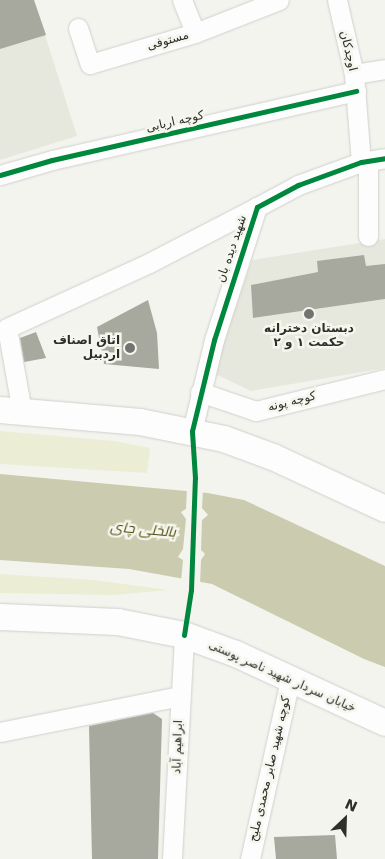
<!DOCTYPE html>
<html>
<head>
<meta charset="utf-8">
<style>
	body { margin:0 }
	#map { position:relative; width:385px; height:859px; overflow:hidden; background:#f4f4ef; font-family:"DejaVu Sans",Cairo,sans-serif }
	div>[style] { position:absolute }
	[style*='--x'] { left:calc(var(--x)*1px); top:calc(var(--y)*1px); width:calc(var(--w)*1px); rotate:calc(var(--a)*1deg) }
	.built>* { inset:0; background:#e6e8dd }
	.green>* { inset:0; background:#ebedd5 }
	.water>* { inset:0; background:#cbccaf }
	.pier>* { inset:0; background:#f4f4ef }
	.building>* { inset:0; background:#a7a89e }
	.roads { filter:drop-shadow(0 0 1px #cfcfcc) drop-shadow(0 0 1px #cfcfcc) }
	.street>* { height:19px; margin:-9.5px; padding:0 9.5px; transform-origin:9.5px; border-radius:9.5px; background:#fdfdfd }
	.secondary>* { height:26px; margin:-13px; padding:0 13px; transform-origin:13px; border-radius:13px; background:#fdfdfd }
	.cycleway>* { height:5px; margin:-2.5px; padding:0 2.5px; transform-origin:2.5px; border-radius:2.5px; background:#00873e }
	.dots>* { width:14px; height:14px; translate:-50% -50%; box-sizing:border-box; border:2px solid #f5f6ed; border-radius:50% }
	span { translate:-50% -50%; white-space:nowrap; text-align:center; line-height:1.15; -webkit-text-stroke:5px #f5f6ed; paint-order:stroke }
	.street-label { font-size:12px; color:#2e2f2b }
	.poi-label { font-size:12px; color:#2e2f2b; font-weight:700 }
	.right { translate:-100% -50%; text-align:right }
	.water-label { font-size:14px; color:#494a05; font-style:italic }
	.north { position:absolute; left:320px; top:794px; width:50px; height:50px; -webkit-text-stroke:4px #f5f6ed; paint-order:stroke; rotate:24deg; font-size:14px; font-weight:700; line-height:20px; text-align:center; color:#2e2f2b }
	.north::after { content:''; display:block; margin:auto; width:18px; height:22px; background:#2e2f2b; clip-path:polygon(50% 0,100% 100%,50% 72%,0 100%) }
</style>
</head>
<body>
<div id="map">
	<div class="built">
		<div style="clip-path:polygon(0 0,34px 0,77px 136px,0 160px)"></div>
		<div style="clip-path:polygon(385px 239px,385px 368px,251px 391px,213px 373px,252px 260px)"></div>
	</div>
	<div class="green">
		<div style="clip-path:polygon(0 431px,114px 441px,150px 448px,147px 473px,0 464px)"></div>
		<div style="clip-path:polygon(0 574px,94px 580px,168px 590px,114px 595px,0 593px)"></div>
	</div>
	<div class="water">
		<div style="clip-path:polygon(0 474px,208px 493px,244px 500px,385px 566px,385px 667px,364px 659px,212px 584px,129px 569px,0 560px)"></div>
	</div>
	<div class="pier">
		<div style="clip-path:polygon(187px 488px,203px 490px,202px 508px,208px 515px,202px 520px,201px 550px,205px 554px,201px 560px,200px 584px,181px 581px,183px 560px,178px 557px,183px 549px,186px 519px,181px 512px,186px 509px)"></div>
	</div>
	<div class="building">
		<div style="clip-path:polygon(0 0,34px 0,46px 35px,0 49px)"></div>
		<div style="clip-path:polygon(364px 255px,366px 266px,385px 264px,385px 299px,253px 318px,251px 285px,318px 272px,317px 261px)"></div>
		<div style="clip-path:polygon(148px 300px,157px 333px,159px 369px,104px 364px,97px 327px)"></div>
		<div style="clip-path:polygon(36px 332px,46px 358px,24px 362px,20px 338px)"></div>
		<div style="clip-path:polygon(153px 713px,162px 719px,158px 859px,92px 859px,89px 726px)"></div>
		<div style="clip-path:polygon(335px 835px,337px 859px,276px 859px,274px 837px)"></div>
	</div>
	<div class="roads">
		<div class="street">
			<div style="--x:182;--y:0;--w:35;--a:68"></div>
			<div style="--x:337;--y:0;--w:76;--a:77.1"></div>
			<div style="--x:354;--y:74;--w:88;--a:85.5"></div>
			<div style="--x:78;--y:28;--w:38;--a:72"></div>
			<div style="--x:90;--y:64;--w:109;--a:-16.4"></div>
			<div style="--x:195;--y:33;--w:90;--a:-21.4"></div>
			<div style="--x:354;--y:74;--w:31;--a:-9"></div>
			<div style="--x:368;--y:161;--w:75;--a:90"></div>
			<div style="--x:0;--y:175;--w:54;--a:-16.1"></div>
			<div style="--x:52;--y:160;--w:312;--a:-12.8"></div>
			<div style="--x:200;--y:392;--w:59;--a:18.7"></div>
			<div style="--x:256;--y:411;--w:133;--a:-13.9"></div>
			<div style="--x:22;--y:412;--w:85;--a:-100.1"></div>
			<div style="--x:7;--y:328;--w:156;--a:-24.6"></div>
			<div style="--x:149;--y:263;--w:122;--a:-27.4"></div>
			<div style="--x:192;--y:431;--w:94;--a:-76.4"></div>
			<div style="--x:214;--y:340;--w:140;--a:-72.1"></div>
			<div style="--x:257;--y:207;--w:47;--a:-28.2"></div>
			<div style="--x:298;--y:185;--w:67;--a:-20.1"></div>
			<div style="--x:361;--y:162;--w:24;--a:-9"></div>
			<div style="--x:0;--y:732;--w:184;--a:-11.3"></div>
			<div style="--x:172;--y:859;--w:224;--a:-86.9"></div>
			<div style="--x:250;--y:859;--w:183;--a:-77.4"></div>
		</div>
		<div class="secondary">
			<div style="--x:0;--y:410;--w:141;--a:4.9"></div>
			<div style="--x:140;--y:422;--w:86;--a:11.4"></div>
			<div style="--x:224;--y:439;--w:52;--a:20.2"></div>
			<div style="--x:273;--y:457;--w:123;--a:24.9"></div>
			<div style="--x:0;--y:617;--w:118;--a:2.4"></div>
			<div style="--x:118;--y:622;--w:67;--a:11.1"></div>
			<div style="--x:184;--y:635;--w:55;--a:20.1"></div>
			<div style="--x:236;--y:654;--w:164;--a:24.8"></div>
		</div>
	</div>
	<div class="cycleway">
		<div style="--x:0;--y:175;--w:54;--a:-16.1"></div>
		<div style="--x:52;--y:160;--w:312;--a:-12.8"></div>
		<div style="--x:184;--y:635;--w:46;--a:-81.2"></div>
		<div style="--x:191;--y:590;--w:112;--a:-88"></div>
		<div style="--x:195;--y:478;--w:47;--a:-93.7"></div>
		<div style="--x:192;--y:431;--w:94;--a:-76.4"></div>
		<div style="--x:214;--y:340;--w:140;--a:-72.1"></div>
		<div style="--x:257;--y:207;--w:47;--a:-28.2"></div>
		<div style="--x:298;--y:185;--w:67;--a:-20.1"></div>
		<div style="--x:361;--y:162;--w:24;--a:-9"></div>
	</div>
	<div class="dots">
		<div style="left:309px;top:314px;background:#737470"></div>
		<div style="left:130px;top:348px;background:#737470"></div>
	</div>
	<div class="street-label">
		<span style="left:168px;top:41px;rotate:-16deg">مستوفی</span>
		<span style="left:348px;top:51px;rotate:77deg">اوچدکان</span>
		<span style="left:175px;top:122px;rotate:-13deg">کوچه اربابی</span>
		<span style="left:232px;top:249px;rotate:-71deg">شهید دیده بان</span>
		<span style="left:292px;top:402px;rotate:-14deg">کوچه پونه</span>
		<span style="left:282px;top:677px;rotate:24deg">خیابان سردار شهید ناصر پوستی</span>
		<span style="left:178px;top:747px;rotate:-88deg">ابراهیم آباد</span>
		<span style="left:270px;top:769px;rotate:-77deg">کوچه شهید صابر محمدی ملیح</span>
	</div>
	<div class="poi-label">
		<span style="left:309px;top:336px">دبستان دخترانه<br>حکمت ۱ و ۲</span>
		<span class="right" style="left:120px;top:348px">اتاق اصناف<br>اردبیل</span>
	</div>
	<div class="water-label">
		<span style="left:143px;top:529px;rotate:5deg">بالخلی چای</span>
	</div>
	<div class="north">N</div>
</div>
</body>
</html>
